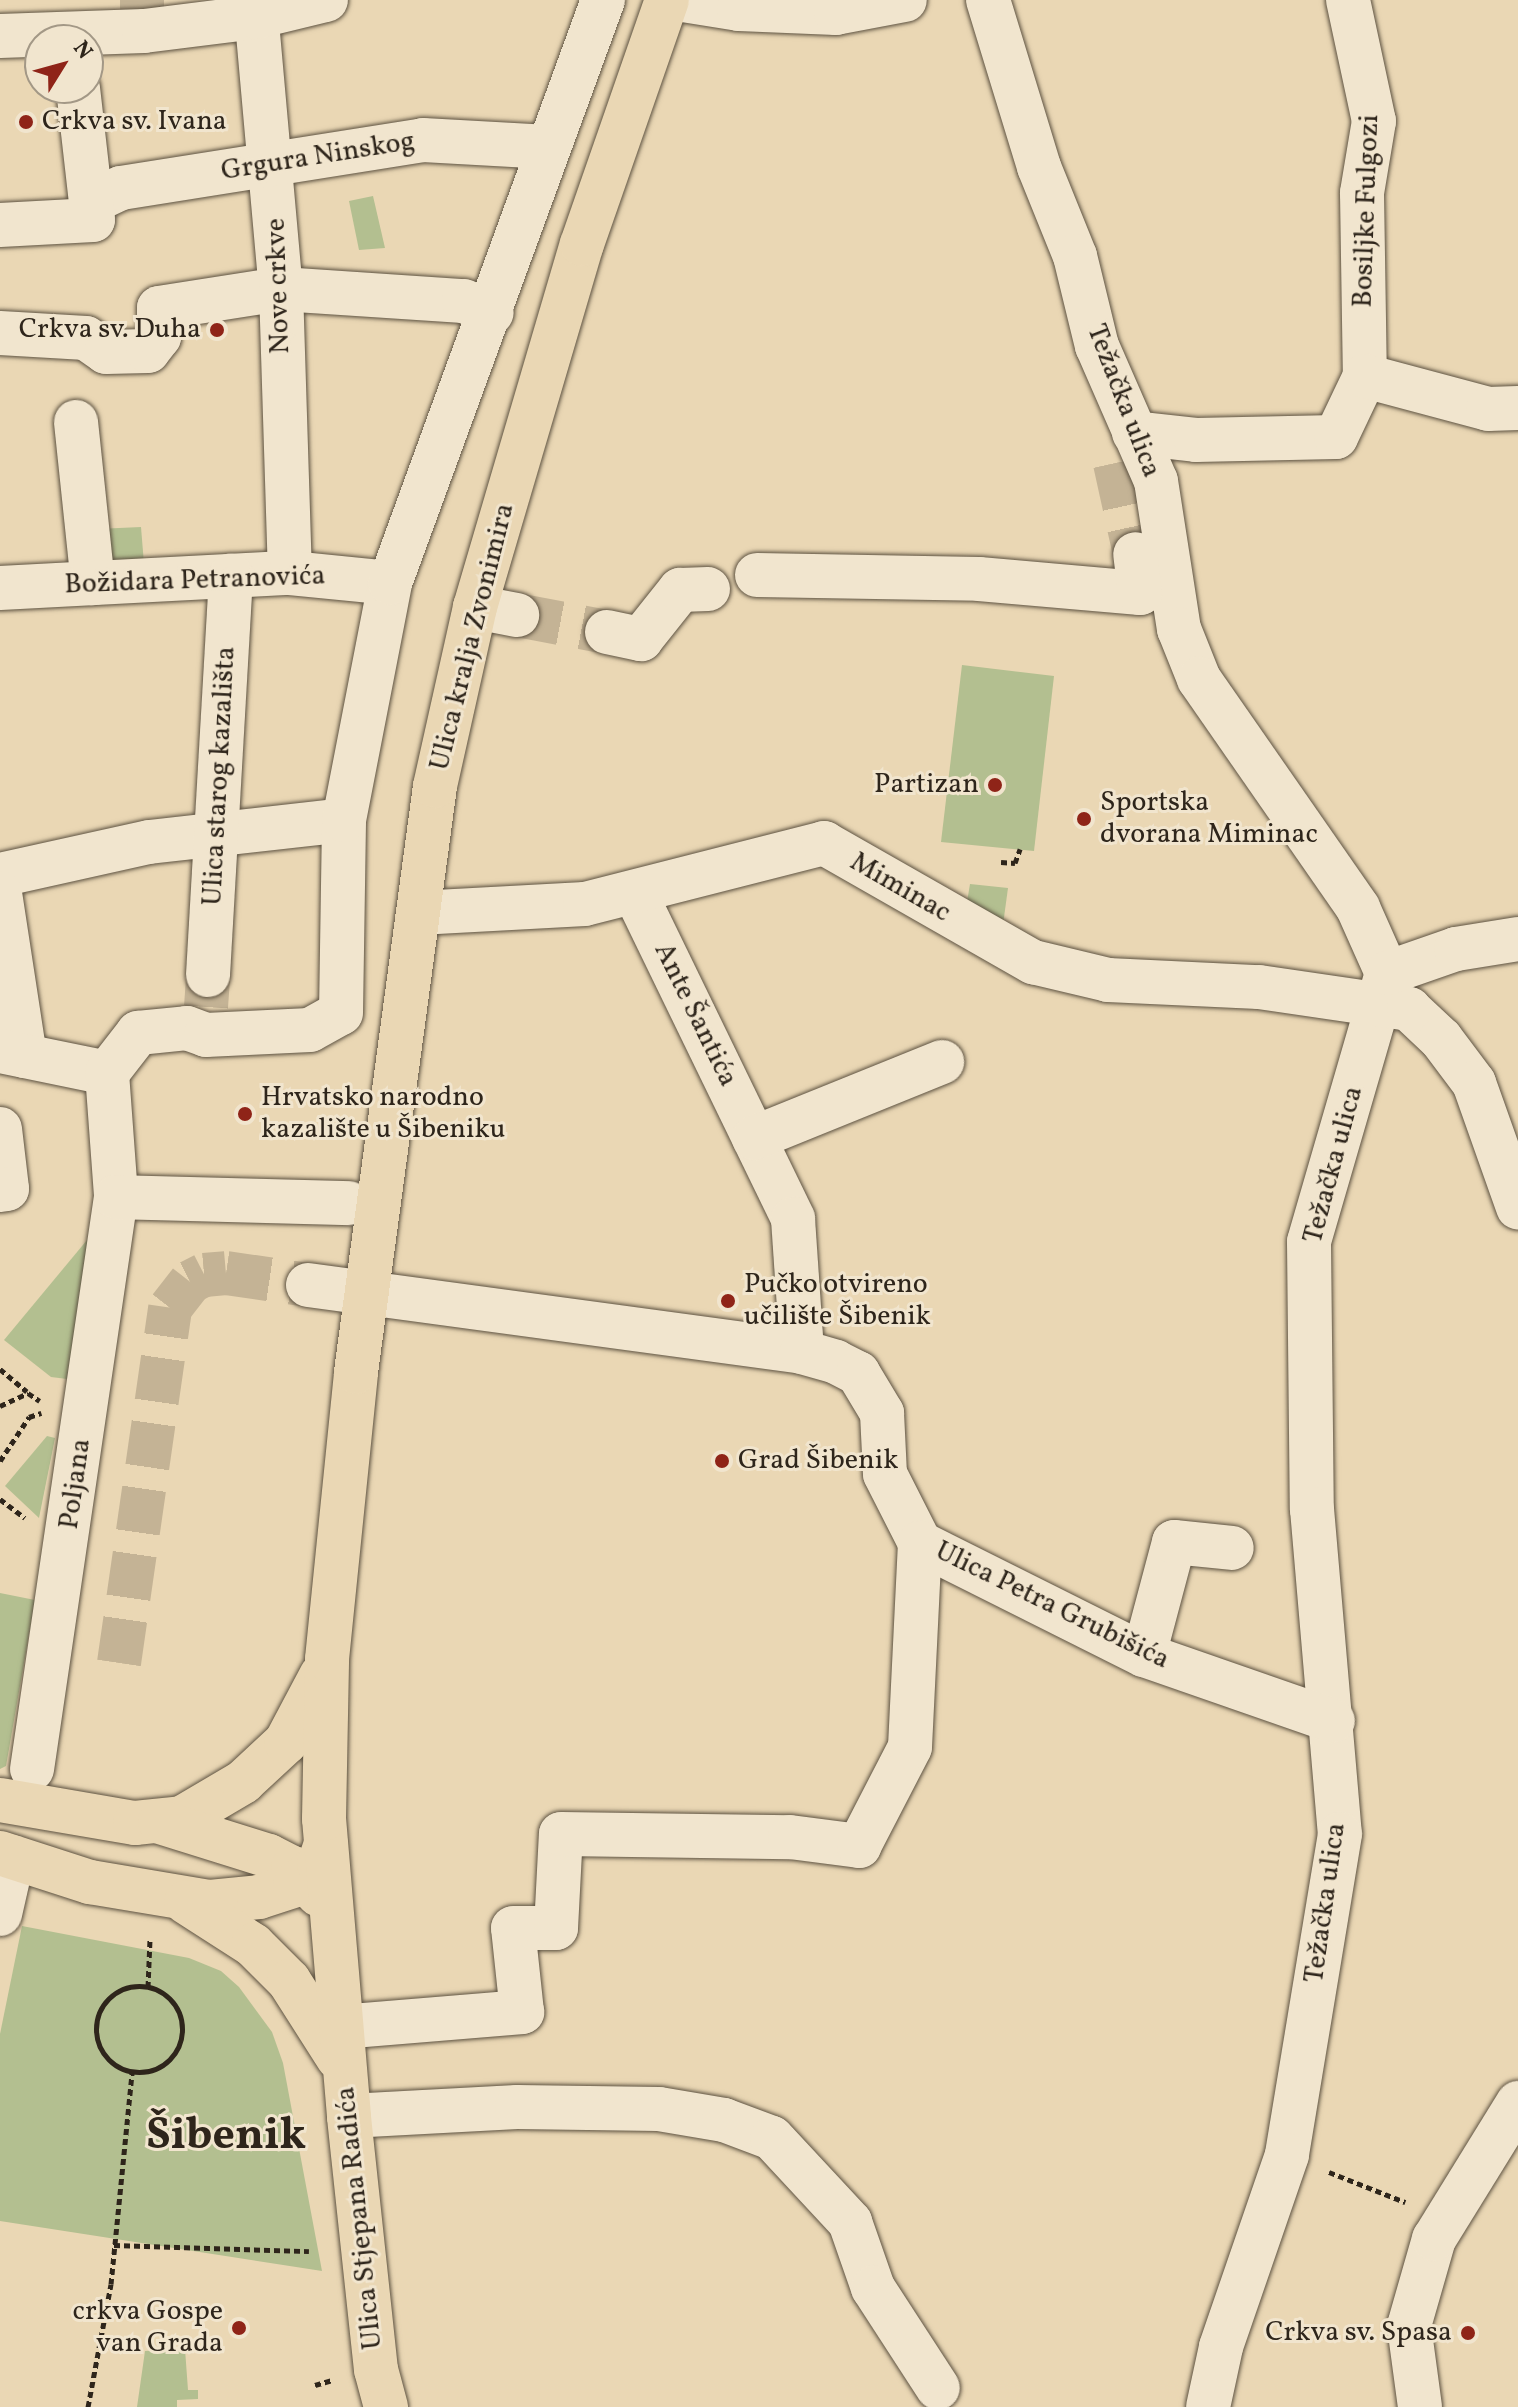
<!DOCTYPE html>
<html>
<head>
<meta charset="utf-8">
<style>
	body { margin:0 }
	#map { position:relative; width:1518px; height:2407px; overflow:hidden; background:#ead7b4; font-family:Vollkorn,serif }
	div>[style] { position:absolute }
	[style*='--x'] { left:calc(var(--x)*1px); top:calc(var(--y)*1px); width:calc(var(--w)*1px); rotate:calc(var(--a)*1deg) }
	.green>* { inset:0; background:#b3bf90 }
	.minor-tunnel>* { height:44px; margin-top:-22px; transform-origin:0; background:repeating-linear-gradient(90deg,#c4b395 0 44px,transparent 0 66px) }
	.path>* { height:5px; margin-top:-2.5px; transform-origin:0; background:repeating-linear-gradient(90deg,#2e251b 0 6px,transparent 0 10px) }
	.path>.ring { margin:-2.5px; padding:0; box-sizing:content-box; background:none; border:5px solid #2e251b; border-radius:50% }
	.roads { filter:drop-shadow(0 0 2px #5d5241) drop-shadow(0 0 2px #5d5241) }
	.minor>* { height:44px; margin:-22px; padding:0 22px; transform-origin:22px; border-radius:22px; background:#f1e5ce }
	.major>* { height:44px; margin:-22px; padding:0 22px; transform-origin:22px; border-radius:22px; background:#ead7b4 }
	.dots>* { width:22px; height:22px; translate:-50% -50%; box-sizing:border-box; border:4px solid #f1e5ce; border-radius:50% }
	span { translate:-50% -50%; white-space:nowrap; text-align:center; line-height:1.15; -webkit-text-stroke:6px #f1e5ce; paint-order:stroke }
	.poi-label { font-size:28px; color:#2e251b }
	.left { translate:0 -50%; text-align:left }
	.right { translate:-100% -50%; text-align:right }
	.street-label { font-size:28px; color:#2e251b }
	.town-label { font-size:44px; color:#2e251b; font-weight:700 }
	.north { position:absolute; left:24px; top:24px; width:80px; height:80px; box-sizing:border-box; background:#f1e5ce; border:2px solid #a39886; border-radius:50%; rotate:53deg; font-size:22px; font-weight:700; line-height:32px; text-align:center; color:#2e251b }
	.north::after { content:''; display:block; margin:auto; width:28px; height:36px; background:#8f2418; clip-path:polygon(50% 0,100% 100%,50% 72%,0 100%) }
</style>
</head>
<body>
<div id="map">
	<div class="green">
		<div style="clip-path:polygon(373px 196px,385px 248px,359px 250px,349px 201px)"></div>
		<div style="clip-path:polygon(141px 527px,144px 564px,100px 567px,97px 529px)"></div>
		<div style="clip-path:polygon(962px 665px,1054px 676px,1034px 851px,941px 842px)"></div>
		<div style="clip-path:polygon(970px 884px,1008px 888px,1002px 932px,967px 902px)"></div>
		<div style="clip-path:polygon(92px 1234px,67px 1379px,51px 1377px,4px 1340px)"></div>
		<div style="clip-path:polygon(47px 1436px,55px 1438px,39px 1518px,5px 1486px)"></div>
		<div style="clip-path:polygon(0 1593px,35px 1600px,6px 1766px,0 1769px)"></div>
		<div style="clip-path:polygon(22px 1926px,189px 1958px,221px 1971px,239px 1987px,272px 2032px,283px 2063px,322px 2271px,0 2221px,0 2034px)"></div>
		<div style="clip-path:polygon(185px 2349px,188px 2390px,198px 2390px,198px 2399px,177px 2400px,177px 2407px,137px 2407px,145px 2351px)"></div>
	</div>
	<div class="minor-tunnel">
		<div style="--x:142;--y:0;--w:11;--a:90"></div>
		<div style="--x:1115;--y:463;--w:93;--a:77.6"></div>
		<div style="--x:517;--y:615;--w:92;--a:10.7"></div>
		<div style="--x:206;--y:1007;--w:32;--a:-86"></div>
		<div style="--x:119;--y:1663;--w:359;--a:-81.8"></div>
		<div style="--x:170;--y:1308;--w:33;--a:-52"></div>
		<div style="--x:190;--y:1282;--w:16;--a:-27"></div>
		<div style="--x:204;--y:1275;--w:22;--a:-5"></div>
		<div style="--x:226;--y:1273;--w:83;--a:8.3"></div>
	</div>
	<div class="path">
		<div style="--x:1001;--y:862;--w:14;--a:4"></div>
		<div style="--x:1015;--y:863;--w:15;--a:-70"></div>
		<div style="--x:0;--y:1369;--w:35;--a:40"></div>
		<div style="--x:0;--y:1406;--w:31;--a:-25"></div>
		<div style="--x:28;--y:1393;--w:14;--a:34"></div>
		<div style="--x:0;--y:1461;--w:53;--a:-56.6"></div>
		<div style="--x:29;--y:1417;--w:13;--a:-18"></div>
		<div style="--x:0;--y:1499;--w:31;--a:37"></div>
		<div class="ring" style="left:96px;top:1986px;width:81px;height:81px"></div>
		<div style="--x:148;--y:1987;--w:47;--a:-87.6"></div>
		<div style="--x:1329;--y:2172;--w:82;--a:21.5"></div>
		<div style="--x:114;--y:2245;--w:195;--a:1.8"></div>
		<div style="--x:315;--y:2385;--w:19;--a:-16"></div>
		<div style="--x:88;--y:2407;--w:125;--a:-79.4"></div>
		<div style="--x:111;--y:2284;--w:213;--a:-84.3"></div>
	</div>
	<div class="roads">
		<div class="minor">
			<div style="--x:255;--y:0;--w:290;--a:84.9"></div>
			<div style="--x:281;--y:289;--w:284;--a:88.2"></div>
			<div style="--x:683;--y:0;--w:57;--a:9.1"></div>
			<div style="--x:739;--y:9;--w:97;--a:2.4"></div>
			<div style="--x:836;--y:13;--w:70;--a:-10.7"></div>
			<div style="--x:988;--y:0;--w:175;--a:73"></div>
			<div style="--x:1039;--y:167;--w:96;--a:68"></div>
			<div style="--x:1075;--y:256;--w:93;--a:76.3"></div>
			<div style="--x:1097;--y:346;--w:147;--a:66.4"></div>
			<div style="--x:1156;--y:481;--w:150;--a:81.2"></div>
			<div style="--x:1179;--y:629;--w:54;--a:68.2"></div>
			<div style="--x:1199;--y:679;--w:279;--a:55.2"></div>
			<div style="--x:1358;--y:908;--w:71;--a:66"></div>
			<div style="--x:1387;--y:973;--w:280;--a:106.2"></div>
			<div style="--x:1309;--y:1242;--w:267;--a:89.4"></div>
			<div style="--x:1312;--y:1509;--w:326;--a:85.1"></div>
			<div style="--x:1340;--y:1834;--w:325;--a:99.4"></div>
			<div style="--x:1287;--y:2155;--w:203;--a:109"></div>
			<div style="--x:1221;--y:2347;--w:61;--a:102.2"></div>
			<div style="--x:1348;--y:0;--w:124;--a:77.9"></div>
			<div style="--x:1374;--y:121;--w:73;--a:99.5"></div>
			<div style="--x:1362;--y:193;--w:183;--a:89.1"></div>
			<div style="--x:0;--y:36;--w:144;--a:-2"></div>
			<div style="--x:144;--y:31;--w:113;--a:-7.1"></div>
			<div style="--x:256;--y:17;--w:72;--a:-13.7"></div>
			<div style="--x:91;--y:202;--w:33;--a:-25"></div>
			<div style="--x:121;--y:188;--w:306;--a:-9"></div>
			<div style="--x:423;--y:140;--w:126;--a:3.2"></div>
			<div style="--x:0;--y:225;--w:93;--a:-3.1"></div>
			<div style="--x:93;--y:220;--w:133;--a:-96.5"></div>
			<div style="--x:0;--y:333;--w:86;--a:3.3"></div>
			<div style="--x:86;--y:338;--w:24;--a:35"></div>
			<div style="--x:106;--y:352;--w:42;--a:-1.4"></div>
			<div style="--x:148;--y:351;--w:18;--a:-52"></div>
			<div style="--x:159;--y:337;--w:29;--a:-90"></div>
			<div style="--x:159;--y:308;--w:123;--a:-8.9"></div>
			<div style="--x:281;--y:289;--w:183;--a:3.8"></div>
			<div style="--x:464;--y:301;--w:30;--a:23"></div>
			<div style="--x:76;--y:422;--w:162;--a:84"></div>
			<div style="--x:1134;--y:433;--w:62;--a:6.4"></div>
			<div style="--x:1196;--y:440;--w:140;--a:-1.2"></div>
			<div style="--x:1336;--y:437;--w:68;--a:-64.6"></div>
			<div style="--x:1365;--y:376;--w:127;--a:15"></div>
			<div style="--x:1488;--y:409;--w:30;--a:-2"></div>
			<div style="--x:757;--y:575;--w:222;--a:1"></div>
			<div style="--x:979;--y:579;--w:162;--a:5"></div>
			<div style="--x:1140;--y:593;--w:39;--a:-97"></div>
			<div style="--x:0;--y:588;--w:290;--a:-3"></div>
			<div style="--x:290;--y:573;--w:100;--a:5.7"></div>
			<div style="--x:475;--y:607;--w:43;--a:10.8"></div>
			<div style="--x:607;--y:632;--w:35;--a:12"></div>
			<div style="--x:641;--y:639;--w:63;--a:-51.5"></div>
			<div style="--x:680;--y:590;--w:28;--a:-2"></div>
			<div style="--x:0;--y:875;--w:153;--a:-12.5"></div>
			<div style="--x:149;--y:842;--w:196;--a:-6.4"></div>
			<div style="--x:0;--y:893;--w:165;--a:81.3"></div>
			<div style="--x:635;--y:893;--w:362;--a:64.1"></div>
			<div style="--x:793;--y:1219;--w:133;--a:86.1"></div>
			<div style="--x:418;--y:913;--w:167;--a:-3.1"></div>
			<div style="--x:585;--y:904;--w:247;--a:-14.3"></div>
			<div style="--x:824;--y:843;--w:241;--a:29.7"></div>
			<div style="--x:1033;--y:962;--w:77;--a:13.5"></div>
			<div style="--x:1108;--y:980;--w:151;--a:2.7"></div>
			<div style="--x:1259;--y:987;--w:152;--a:8.3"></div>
			<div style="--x:1409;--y:1009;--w:44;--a:43.2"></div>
			<div style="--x:1441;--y:1039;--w:55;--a:53.1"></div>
			<div style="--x:1474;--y:1083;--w:132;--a:70.5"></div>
			<div style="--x:1387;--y:973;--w:73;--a:-19.2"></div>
			<div style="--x:1456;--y:949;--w:63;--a:-9.2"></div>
			<div style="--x:208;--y:975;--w:400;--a:-86.7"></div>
			<div style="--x:0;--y:1051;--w:109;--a:11.6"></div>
			<div style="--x:107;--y:1073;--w:124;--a:85.8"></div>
			<div style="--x:116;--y:1197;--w:578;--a:98.35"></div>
			<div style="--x:107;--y:1073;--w:51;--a:-52.2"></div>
			<div style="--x:138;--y:1033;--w:49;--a:-5.8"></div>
			<div style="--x:187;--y:1028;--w:20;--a:20"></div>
			<div style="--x:206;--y:1035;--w:104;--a:-2.8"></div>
			<div style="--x:310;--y:1030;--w:35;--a:-29"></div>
			<div style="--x:341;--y:1013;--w:193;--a:-89.1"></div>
			<div style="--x:344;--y:820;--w:241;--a:-79"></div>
			<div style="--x:390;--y:583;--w:621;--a:-69.93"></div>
			<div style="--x:0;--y:1129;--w:60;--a:83.3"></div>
			<div style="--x:7;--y:1189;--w:7;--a:172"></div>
			<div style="--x:754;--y:1138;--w:203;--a:-22"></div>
			<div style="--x:116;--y:1197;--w:233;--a:1.5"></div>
			<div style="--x:308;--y:1285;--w:499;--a:7.7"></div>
			<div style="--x:802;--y:1352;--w:35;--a:16"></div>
			<div style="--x:836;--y:1362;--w:25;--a:27"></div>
			<div style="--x:858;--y:1373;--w:47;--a:59"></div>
			<div style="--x:882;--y:1413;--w:61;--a:87.2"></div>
			<div style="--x:885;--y:1474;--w:77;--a:63.1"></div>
			<div style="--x:920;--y:1543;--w:250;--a:26.6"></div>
			<div style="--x:1144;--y:1655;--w:200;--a:19.2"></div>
			<div style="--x:1144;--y:1655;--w:117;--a:-75.1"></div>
			<div style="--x:1174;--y:1542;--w:58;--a:5.9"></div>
			<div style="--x:0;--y:1914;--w:58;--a:-77.2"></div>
			<div style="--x:340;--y:2027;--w:183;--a:-4.7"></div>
			<div style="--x:522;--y:2012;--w:84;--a:-96.1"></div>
			<div style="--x:513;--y:1928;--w:43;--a:0"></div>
			<div style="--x:556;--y:1928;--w:94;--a:-87"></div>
			<div style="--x:561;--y:1834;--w:229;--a:0.8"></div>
			<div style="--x:790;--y:1837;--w:70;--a:7.4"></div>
			<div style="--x:859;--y:1846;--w:111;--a:-62.7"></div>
			<div style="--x:910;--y:1747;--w:204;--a:-87.2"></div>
			<div style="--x:349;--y:2116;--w:168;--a:-3.1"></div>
			<div style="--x:517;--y:2107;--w:142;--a:0.8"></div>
			<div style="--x:659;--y:2109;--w:66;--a:9.6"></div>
			<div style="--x:724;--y:2120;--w:51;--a:20.6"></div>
			<div style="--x:772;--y:2138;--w:115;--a:47.1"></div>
			<div style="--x:850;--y:2222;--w:70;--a:70.8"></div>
			<div style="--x:873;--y:2288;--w:119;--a:57"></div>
			<div style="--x:1420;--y:2407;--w:82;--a:-97.7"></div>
			<div style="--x:1409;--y:2326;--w:91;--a:-74"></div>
			<div style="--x:1434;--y:2239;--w:160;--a:-58.3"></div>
		</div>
		<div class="major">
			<div style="--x:0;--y:1800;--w:137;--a:9.7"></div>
			<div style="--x:135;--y:1823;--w:47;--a:-6.1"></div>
			<div style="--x:182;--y:1818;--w:71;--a:-30.5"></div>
			<div style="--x:243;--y:1782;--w:59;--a:-42.9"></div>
			<div style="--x:286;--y:1742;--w:75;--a:-62.1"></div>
			<div style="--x:160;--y:1822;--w:114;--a:17.3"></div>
			<div style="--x:269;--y:1856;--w:27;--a:27"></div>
			<div style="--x:293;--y:1868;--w:37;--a:46"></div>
			<div style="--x:0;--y:1853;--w:95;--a:17.9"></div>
			<div style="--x:90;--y:1882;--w:122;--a:9.5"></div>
			<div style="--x:210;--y:1902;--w:49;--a:-5.8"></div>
			<div style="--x:259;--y:1897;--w:38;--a:-18"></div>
			<div style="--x:295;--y:1885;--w:32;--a:-41"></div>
			<div style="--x:319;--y:1864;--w:21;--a:-71"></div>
			<div style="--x:186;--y:1902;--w:80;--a:32.7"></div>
			<div style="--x:253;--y:1945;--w:51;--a:45"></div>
			<div style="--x:289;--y:1981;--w:91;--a:57.5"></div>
			<div style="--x:386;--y:2407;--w:38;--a:-105"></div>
			<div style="--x:376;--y:2370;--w:255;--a:-96.1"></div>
			<div style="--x:349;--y:2116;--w:298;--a:-94.8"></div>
			<div style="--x:324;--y:1819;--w:160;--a:-88.9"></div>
			<div style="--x:327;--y:1659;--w:288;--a:-84.2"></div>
			<div style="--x:356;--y:1372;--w:591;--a:-82.32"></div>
			<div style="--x:435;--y:786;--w:183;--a:-77.4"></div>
			<div style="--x:475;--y:607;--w:378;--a:-73.6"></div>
			<div style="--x:582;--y:244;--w:258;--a:-70.8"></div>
		</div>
	</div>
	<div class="dots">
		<div style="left:26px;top:122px;background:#8f2418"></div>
		<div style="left:217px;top:330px;background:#8f2418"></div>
		<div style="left:995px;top:785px;background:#8f2418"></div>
		<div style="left:1084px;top:819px;background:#8f2418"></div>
		<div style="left:245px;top:1114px;background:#8f2418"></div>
		<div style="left:728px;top:1301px;background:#8f2418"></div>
		<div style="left:722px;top:1461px;background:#8f2418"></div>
		<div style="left:239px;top:2328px;background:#8f2418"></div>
		<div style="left:1468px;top:2333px;background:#8f2418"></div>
	</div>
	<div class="poi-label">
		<span class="left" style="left:42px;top:122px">Crkva sv. Ivana</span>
		<span class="right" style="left:201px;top:330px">Crkva sv. Duha</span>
		<span class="right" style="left:979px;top:785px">Partizan</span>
		<span class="left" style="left:1100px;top:819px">Sportska<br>dvorana Miminac</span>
		<span class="left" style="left:261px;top:1114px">Hrvatsko narodno<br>kazalište u Šibeniku</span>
		<span class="left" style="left:744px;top:1301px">Pučko otvireno<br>učilište Šibenik</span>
		<span class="left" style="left:738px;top:1461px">Grad Šibenik</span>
		<span class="right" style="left:223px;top:2328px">crkva Gospe<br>van Grada</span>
		<span class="right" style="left:1452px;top:2333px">Crkva sv. Spasa</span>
	</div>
	<div class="street-label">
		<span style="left:318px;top:157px;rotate:-9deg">Grgura Ninskog</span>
		<span style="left:1367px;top:211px;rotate:-88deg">Bosiljke Fulgozi</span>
		<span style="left:279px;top:286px;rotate:-92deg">Nove crkve</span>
		<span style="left:1123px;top:401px;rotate:69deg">Težačka ulica</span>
		<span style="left:195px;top:581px;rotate:-2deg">Božidara Petranovića</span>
		<span style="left:473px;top:637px;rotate:-76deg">Ulica kralja Zvonimira</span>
		<span style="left:220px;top:776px;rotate:-87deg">Ulica starog kazališta</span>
		<span style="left:900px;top:888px;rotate:30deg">Miminac</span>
		<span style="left:695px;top:1015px;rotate:64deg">Ante Šantića</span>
		<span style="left:1334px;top:1165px;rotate:-75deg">Težačka ulica</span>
		<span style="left:76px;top:1484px;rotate:-82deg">Poljana</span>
		<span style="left:1052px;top:1606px;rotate:26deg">Ulica Petra Grubišića</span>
		<span style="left:1326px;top:1903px;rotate:-82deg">Težačka ulica</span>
		<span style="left:360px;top:2218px;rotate:-96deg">Ulica Stjepana Radića</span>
	</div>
	<div class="town-label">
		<span style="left:226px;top:2137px">Šibenik</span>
	</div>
	<div class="north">N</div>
</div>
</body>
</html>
